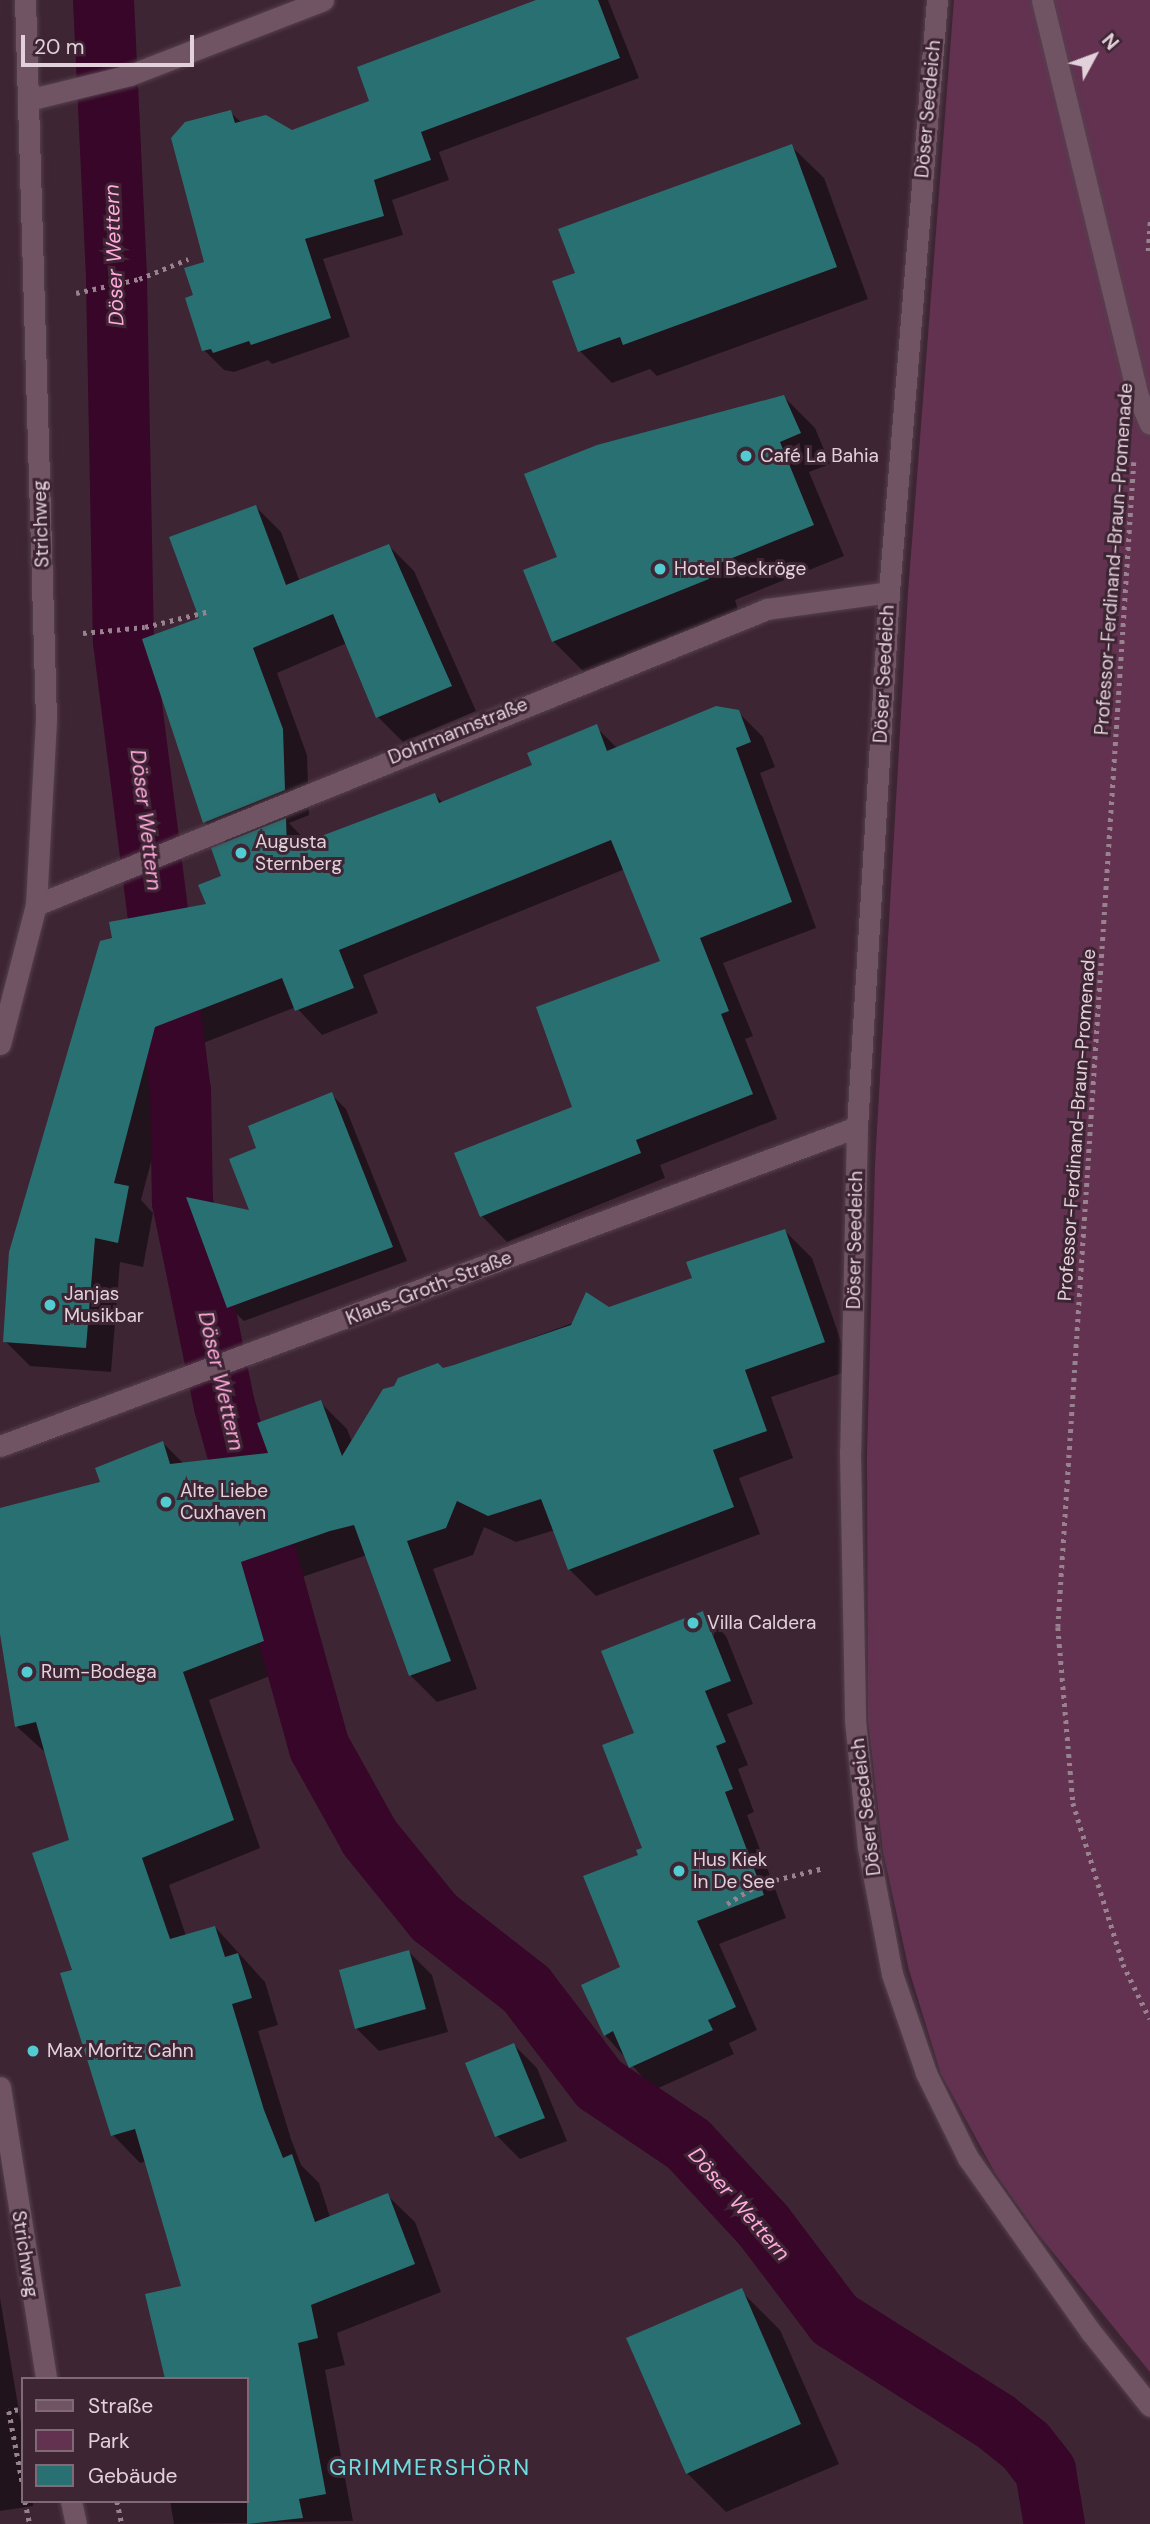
<!DOCTYPE html>
<html>
<head>
<meta charset="utf-8">
<style>
	body { margin:0 }
	#map { position:relative; width:1150px; height:2524px; overflow:hidden; background:#3e2534; font-family:"DM Sans",sans-serif }
	div>[style] { position:absolute }
	[style*='--x'] { left:calc(var(--x)*1px); top:calc(var(--y)*1px); width:calc(var(--w)*1px); rotate:calc(var(--a)*1deg) }
	.green>* { inset:0; background:#633251 }
	.shadow>* { inset:0; background:#0007 }
	.canal>* { height:61px; margin:-30.5px; padding:0 30.5px; transform-origin:30.5px; border-radius:30.5px; background:#370628 }
	.building>* { inset:0; background:#297072 }
	.path>* { height:4.5px; margin-top:-2.25px; transform-origin:0; background:repeating-linear-gradient(90deg,#97828e 0 3.5px,transparent 0 8.5px) }
	.roads { filter:drop-shadow(0 0 2px #55414d) drop-shadow(0 0 2px #55414d) }
	.minor>* { height:21px; margin:-10.5px; padding:0 10.5px; transform-origin:10.5px; border-radius:10.5px; background:#705464 }
	.dots>* { width:19px; height:19px; translate:-50% -50%; box-sizing:border-box; border:4px solid #3e2534; border-radius:50% }
	span { translate:-50% -50%; white-space:nowrap; text-align:center; line-height:1.15; -webkit-text-stroke:6px #3e2534; paint-order:stroke }
	.street-label { font-size:19px; color:#e2d1da }
	.poi-label { font-size:19px; color:#e2d1da }
	.left { translate:0 -50%; text-align:left }
	.water-label { font-size:21px; color:#fad; font-style:italic }
	.quarter-label { font-size:23px; color:#6fdbdf; letter-spacing:2px }
	.legend { position:absolute; left:21px; top:2377px; width:228px; height:126px; box-sizing:border-box; background:#3e2534; border:2px solid #806a76; margin:0; padding:9px 12px; list-style:none; font-size:21px; color:#e2d1da }
	.legend li { display:flex; align-items:center; gap:14px; height:35px }
	.legend b { width:35px; border:2px solid #806a76 }
	.north { position:absolute; left:1059px; top:21px; width:70px; height:70px; -webkit-text-stroke:5px #3e2534; paint-order:stroke; rotate:49deg; font-size:19px; font-weight:700; line-height:28px; text-align:center; color:#e2d1da }
	.north::after { content:''; display:block; margin:auto; width:24px; height:32px; background:#e2d1da; clip-path:polygon(50% 0,100% 100%,50% 72%,0 100%) }
	.scale { position:absolute; left:21px; top:35px; width:173px; height:32px; box-sizing:border-box; border:4px solid #e2d1da; border-top:0; padding-left:9px; font-size:21px; line-height:24px; white-space:nowrap; color:#e2d1da; -webkit-text-stroke:5px #3e2534; paint-order:stroke }
</style>
</head>
<body>
<div id="map">
	<div class="green">
		<div style="clip-path:polygon(954px 0,1150px 0,1150px 2372px,1038px 2234px,995px 2173px,941px 2074px,909px 1970px,883px 1852px,868px 1719px,867px 1456px,875px 1165px,908px 593px)"></div>
	</div>
	<div class="shadow">
		<div style="clip-path:polygon(541px 0,608px 0,639px 78px,439px 152px,449px 180px,392px 200px,403px 235px,323px 259px,350px 337px,272px 364px,268px 360px,234px 372px,224px 370px,204px 350px,195px 296px,206px 263px,230px 112px,242px 123px,292px 132px,371px 102px)"></div>
		<div style="clip-path:polygon(791px 146px,824px 178px,868px 299px,657px 376px,650px 369px,612px 383px,580px 351px,577px 274px)"></div>
		<div style="clip-path:polygon(784px 397px,815px 428px,830px 464px,809px 472px,844px 556px,735px 600px,738px 610px,584px 672px,553px 641px,559px 558px)"></div>
		<div style="clip-path:polygon(256px 507px,281px 532px,300px 582px,389px 546px,414px 571px,476px 711px,403px 742px,378px 717px,347px 643px,277px 673px,307px 755px,309px 815px,289px 823px,308px 843px,435px 795px,443px 803px,534px 766px,596px 727px,618px 749px,738px 712px,763px 737px,775px 767px,760px 773px,816px 928px,723px 963px,753px 1036px,745px 1039px,777px 1119px,660px 1165px,665px 1178px,507px 1242px,482px 1216px,456px 1154px,575px 1108px,663px 962px,625px 869px,363px 975px,378px 1013px,322px 1035px,296px 1007px,180px 1052px,141px 1200px,153px 1213px,143px 1267px,120px 1262px,111px 1372px,30px 1366px,5px 1341px,223px 877px,226px 844px,205px 822px,201px 619px)"></div>
		<div style="clip-path:polygon(331px 1094px,346px 1109px,407px 1261px,244px 1321px,229px 1307px,252px 1212px,258px 1149px)"></div>
		<div style="clip-path:polygon(785px 1231px,812px 1258px,851px 1370px,771px 1397px,793px 1458px,739px 1478px,760px 1534px,596px 1596px,569px 1569px,555px 1530px,516px 1542px,484px 1527px,473px 1555px,433px 1569px,477px 1689px,437px 1702px,410px 1675px,367px 1555px,358px 1558px,267px 1589px,290px 1668px,209px 1700px,260px 1848px,169px 1885px,186px 1936px,215px 1927px,265px 1982px,278px 2025px,258px 2031px,291px 2139px,301px 2165px,319px 2183px,330px 2217px,387px 2195px,415px 2222px,441px 2292px,337px 2333px,345px 2365px,325px 2370px,353px 2521px,174px 2524px,170px 2501px,247px 2501px,247px 2379px,183px 2287px,146px 2161px,140px 2163px,113px 2135px,74px 1971px,71px 1841px,46px 1753px,17px 1727px,0 1623px,0 1510px,102px 1483px,163px 1443px,184px 1464px,271px 1455px,320px 1402px,347px 1429px,352px 1442px,443px 1370px,694px 1279px)"></div>
		<div style="clip-path:polygon(703px 1613px,726px 1636px,753px 1704px,727px 1714px,748px 1765px,738px 1769px,754px 1812px,747px 1815px,786px 1918px,719px 1944px,757px 2030px,729px 2043px,734px 2054px,654px 2090px,605px 2035px,645px 1849px,636px 1734px)"></div>
		<div style="clip-path:polygon(409px 1952px,432px 1975px,448px 2032px,379px 2051px,356px 2028px)"></div>
		<div style="clip-path:polygon(514px 2045px,537px 2068px,567px 2141px,520px 2159px,497px 2136px,468px 2064px)"></div>
		<div style="clip-path:polygon(741px 2291px,780px 2330px,839px 2464px,726px 2512px,687px 2473px)"></div>
		<div style="clip-path:polygon(0 2298px,23px 2435px,23px 2501px,33px 2501px,33px 2506px,0 2511px)"></div>
	</div>
	<div class="canal">
		<div style="--x:103;--y:0;--w:280;--a:87.3"></div>
		<div style="--x:116;--y:280;--w:361;--a:88.9"></div>
		<div style="--x:123;--y:641;--w:453;--a:82.8"></div>
		<div style="--x:180;--y:1090;--w:111;--a:89"></div>
		<div style="--x:182;--y:1201;--w:208;--a:78.4"></div>
		<div style="--x:224;--y:1405;--w:355;--a:74.5"></div>
		<div style="--x:319;--y:1747;--w:103;--a:60.9"></div>
		<div style="--x:369;--y:1837;--w:103;--a:50.9"></div>
		<div style="--x:434;--y:1917;--w:117;--a:38"></div>
		<div style="--x:526;--y:1989;--w:120;--a:52.5"></div>
		<div style="--x:599;--y:2084;--w:107;--a:34"></div>
		<div style="--x:688;--y:2144;--w:110;--a:47.2"></div>
		<div style="--x:763;--y:2225;--w:118;--a:52.9"></div>
		<div style="--x:834;--y:2319;--w:191;--a:32.4"></div>
		<div style="--x:995;--y:2421;--w:38;--a:39"></div>
		<div style="--x:1025;--y:2445;--w:33;--a:52"></div>
		<div style="--x:1045;--y:2471;--w:54;--a:80.4"></div>
	</div>
	<div class="building">
		<div style="clip-path:polygon(536px 0,598px 0,620px 58px,421px 132px,431px 160px,374px 180px,384px 216px,305px 239px,331px 318px,251px 345px,249px 341px,213px 353px,211px 349px,202px 351px,185px 298px,193px 295px,184px 268px,204px 262px,171px 138px,185px 122px,231px 110px,235px 123px,266px 115px,292px 130px,369px 101px,357px 67px)"></div>
		<div style="clip-path:polygon(792px 144px,837px 267px,623px 345px,620px 337px,578px 352px,552px 281px,575px 273px,558px 229px)"></div>
		<div style="clip-path:polygon(784px 395px,801px 433px,780px 442px,814px 525px,705px 569px,709px 579px,552px 642px,523px 570px,557px 557px,524px 474px,597px 445px)"></div>
		<div style="clip-path:polygon(256px 505px,286px 585px,389px 544px,452px 686px,376px 718px,333px 614px,253px 648px,283px 729px,285px 790px,203px 823px,142px 639px,199px 618px,169px 537px)"></div>
		<div style="clip-path:polygon(716px 706px,739px 710px,751px 742px,736px 748px,792px 902px,700px 938px,729px 1011px,721px 1014px,753px 1094px,636px 1140px,641px 1153px,480px 1217px,454px 1153px,572px 1107px,536px 1007px,660px 961px,611px 840px,339px 950px,354px 988px,295px 1011px,282px 978px,155px 1027px,114px 1183px,129px 1186px,118px 1243px,95px 1238px,86px 1348px,3px 1342px,9px 1252px,100px 941px,112px 938px,109px 922px,206px 904px,198px 885px,221px 876px,211px 848px,286px 818px,287px 849px,435px 793px,439px 803px,532px 765px,527px 753px,597px 724px,607px 751px)"></div>
		<div style="clip-path:polygon(332px 1092px,393px 1247px,227px 1308px,186px 1197px,249px 1210px,229px 1159px,256px 1148px,248px 1126px)"></div>
		<div style="clip-path:polygon(785px 1229px,825px 1342px,745px 1370px,767px 1431px,713px 1450px,734px 1507px,568px 1570px,541px 1499px,488px 1516px,457px 1501px,446px 1528px,407px 1541px,451px 1661px,409px 1676px,354px 1525px,330px 1531px,241px 1562px,264px 1641px,183px 1672px,234px 1820px,142px 1858px,170px 1939px,215px 1926px,225px 1957px,238px 1953px,252px 1998px,232px 2004px,264px 2110px,283px 2158px,292px 2154px,315px 2222px,388px 2193px,415px 2264px,311px 2305px,318px 2338px,298px 2343px,326px 2494px,299px 2499px,303px 2518px,247px 2524px,247px 2379px,165px 2379px,145px 2294px,181px 2286px,135px 2129px,111px 2136px,60px 1973px,72px 1970px,32px 1853px,69px 1840px,36px 1722px,15px 1727px,0 1634px,0 1508px,100px 1482px,95px 1468px,163px 1441px,170px 1464px,268px 1453px,257px 1423px,321px 1400px,342px 1456px,383px 1389px,394px 1386px,398px 1378px,438px 1363px,443px 1368px,454px 1365px,571px 1325px,586px 1292px,609px 1307px,692px 1278px,686px 1262px)"></div>
		<div style="clip-path:polygon(703px 1611px,731px 1681px,705px 1691px,726px 1742px,716px 1746px,733px 1789px,725px 1792px,764px 1895px,697px 1921px,736px 2007px,708px 2020px,713px 2030px,629px 2068px,613px 2031px,604px 2036px,581px 1985px,620px 1967px,583px 1876px,638px 1855px,636px 1850px,642px 1848px,602px 1745px,634px 1733px,601px 1651px)"></div>
		<div style="clip-path:polygon(409px 1950px,426px 2009px,355px 2029px,339px 1970px)"></div>
		<div style="clip-path:polygon(514px 2043px,545px 2118px,495px 2137px,465px 2063px)"></div>
		<div style="clip-path:polygon(742px 2288px,801px 2424px,686px 2474px,626px 2338px)"></div>
	</div>
	<div class="path">
		<div style="--x:1148;--y:251;--w:32;--a:-86"></div>
		<div style="--x:76;--y:293;--w:65;--a:-12.5"></div>
		<div style="--x:139;--y:279;--w:53;--a:-22.2"></div>
		<div style="--x:1134;--y:462;--w:1167;--a:93.73"></div>
		<div style="--x:1058;--y:1627;--w:177;--a:85.1"></div>
		<div style="--x:1073;--y:1803;--w:169;--a:72.7"></div>
		<div style="--x:1123;--y:1964;--w:61;--a:63.9"></div>
		<div style="--x:83;--y:633;--w:62;--a:-5.5"></div>
		<div style="--x:145;--y:627;--w:67;--a:-13.8"></div>
		<div style="--x:727;--y:1904;--w:38;--a:-32"></div>
		<div style="--x:759;--y:1884;--w:67;--a:-13.8"></div>
		<div style="--x:18;--y:2410;--w:9;--a:174"></div>
		<div style="--x:9;--y:2411;--w:76;--a:79.4"></div>
		<div style="--x:25;--y:2501;--w:24;--a:78"></div>
		<div style="--x:117;--y:2501;--w:24;--a:78"></div>
	</div>
	<div class="roads">
		<div class="minor">
			<div style="--x:937;--y:0;--w:594;--a:94.64"></div>
			<div style="--x:889;--y:592;--w:536;--a:93.42"></div>
			<div style="--x:857;--y:1127;--w:325;--a:91.2"></div>
			<div style="--x:850;--y:1452;--w:268;--a:88.9"></div>
			<div style="--x:855;--y:1720;--w:128;--a:84.2"></div>
			<div style="--x:868;--y:1847;--w:129;--a:79.3"></div>
			<div style="--x:892;--y:1974;--w:105;--a:71"></div>
			<div style="--x:926;--y:2073;--w:95;--a:63.7"></div>
			<div style="--x:968;--y:2158;--w:212;--a:54.8"></div>
			<div style="--x:1090;--y:2331;--w:96;--a:51.3"></div>
			<div style="--x:1042;--y:0;--w:407;--a:76.4"></div>
			<div style="--x:1138;--y:396;--w:30;--a:67"></div>
			<div style="--x:28;--y:100;--w:105;--a:-13.8"></div>
			<div style="--x:130;--y:75;--w:207;--a:-21.2"></div>
			<div style="--x:36;--y:905;--w:789;--a:-22.04"></div>
			<div style="--x:767;--y:609;--w:123;--a:-7.9"></div>
			<div style="--x:0;--y:1044;--w:144;--a:-75.5"></div>
			<div style="--x:36;--y:905;--w:186;--a:-86.9"></div>
			<div style="--x:46;--y:719;--w:719;--a:-91.67"></div>
			<div style="--x:0;--y:1446;--w:914;--a:-20.42"></div>
			<div style="--x:0;--y:2087;--w:296;--a:81"></div>
			<div style="--x:71;--y:2501;--w:24;--a:78"></div>
		</div>
	</div>
	<div class="dots">
		<div style="left:746px;top:456px;background:#52ccd1"></div>
		<div style="left:660px;top:569px;background:#52ccd1"></div>
		<div style="left:241px;top:853px;background:#52ccd1"></div>
		<div style="left:50px;top:1305px;background:#52ccd1"></div>
		<div style="left:166px;top:1502px;background:#52ccd1"></div>
		<div style="left:693px;top:1623px;background:#52ccd1"></div>
		<div style="left:27px;top:1672px;background:#52ccd1"></div>
		<div style="left:679px;top:1871px;background:#52ccd1"></div>
		<div style="left:33px;top:2051px;background:#52ccd1"></div>
	</div>
	<div class="street-label">
		<span style="left:928px;top:109px;rotate:-85deg">Döser Seedeich</span>
		<span style="left:41px;top:524px;rotate:-92deg">Strichweg</span>
		<span style="left:1114px;top:559px;rotate:-86deg">Professor-Ferdinand-Braun-Promenade</span>
		<span style="left:884px;top:674px;rotate:-87deg">Döser Seedeich</span>
		<span style="left:458px;top:731px;rotate:-22deg">Dohrmannstraße</span>
		<span style="left:1077px;top:1125px;rotate:-86deg">Professor-Ferdinand-Braun-Promenade</span>
		<span style="left:855px;top:1240px;rotate:-89deg">Döser Seedeich</span>
		<span style="left:429px;top:1288px;rotate:-21deg">Klaus-Groth-Straße</span>
		<span style="left:866px;top:1807px;rotate:-97deg">Döser Seedeich</span>
		<span style="left:25px;top:2254px;rotate:81deg">Strichweg</span>
	</div>
	<div class="poi-label">
		<span class="left" style="left:760px;top:456px">Café La Bahia</span>
		<span class="left" style="left:674px;top:569px">Hotel Beckröge</span>
		<span class="left" style="left:255px;top:853px">Augusta<br>Sternberg</span>
		<span class="left" style="left:64px;top:1305px">Janjas<br>Musikbar</span>
		<span class="left" style="left:180px;top:1502px">Alte Liebe<br>Cuxhaven</span>
		<span class="left" style="left:707px;top:1623px">Villa Caldera</span>
		<span class="left" style="left:41px;top:1672px">Rum-Bodega</span>
		<span class="left" style="left:693px;top:1871px">Hus Kiek<br>In De See</span>
		<span class="left" style="left:47px;top:2051px">Max Moritz Cahn</span>
	</div>
	<div class="water-label">
		<span style="left:114px;top:255px;rotate:-92deg">Döser Wettern</span>
		<span style="left:146px;top:820px;rotate:83deg">Döser Wettern</span>
		<span style="left:221px;top:1381px;rotate:77deg">Döser Wettern</span>
		<span style="left:739px;top:2204px;rotate:49deg">Döser Wettern</span>
	</div>
	<div class="quarter-label">
		<span style="left:430px;top:2467px">GRIMMERSHÖRN</span>
	</div>
	<ul class="legend">
	<li><b style="height:9px;background:#705464"></b>Straße</li>
	<li><b style="height:19px;background:#633251"></b>Park</li>
	<li><b style="height:19px;background:#297072"></b>Gebäude</li>
	</ul>
	<div class="north">N</div>
	<div class="scale">20 m</div>
</div>
</body>
</html>
